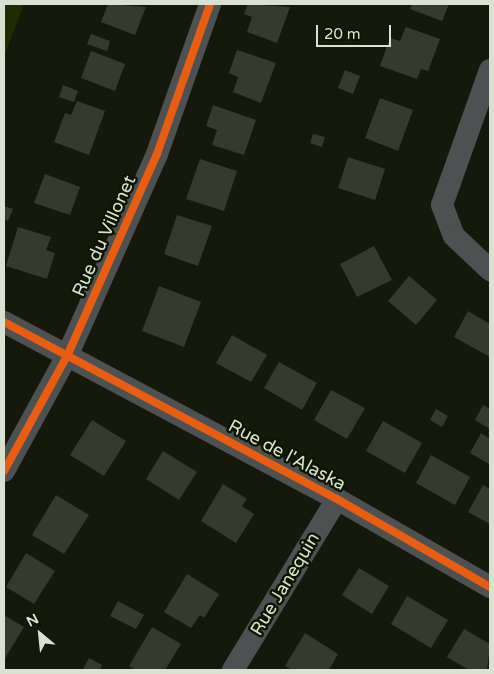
<!DOCTYPE html>
<html>
<head>
<meta charset="utf-8">
<style>
	body { margin:0 }
	#map { position:relative; width:494px; height:674px; overflow:hidden; background:#14190b; font-family:"Varela Round",sans-serif }
	div>[style] { position:absolute }
	[style*='--x'] { left:calc(var(--x)*1px); top:calc(var(--y)*1px); width:calc(var(--w)*1px); rotate:calc(var(--a)*1deg) }
	.green>* { inset:0; background:#1e2d01 }
	.building>* { inset:0; background:#353a2e }
	.street>* { height:22px; margin:-11px; padding:0 11px; transform-origin:11px; border-radius:11px; background:#4e5151 }
	.cycleway>* { height:8px; margin:-4px; padding:0 4px; transform-origin:4px; border-radius:4px; background:#e95d12 }
	span { translate:-50% -50%; white-space:nowrap; text-align:center; line-height:1.15; -webkit-text-stroke:5px #0c1600; paint-order:stroke }
	.street-label { font-size:18px; color:#d9e1d0 }
	.frame { position:absolute; inset:0; border:5px solid #d9e1d0; pointer-events:none }
	.north { position:absolute; left:15px; top:609px; width:50px; height:50px; -webkit-text-stroke:4px #0c1600; paint-order:stroke; rotate:332deg; font-size:14px; font-weight:700; line-height:20px; text-align:center; color:#d9e1d0 }
	.north::after { content:''; display:block; margin:auto; width:18px; height:22px; background:#d9e1d0; clip-path:polygon(50% 0,100% 100%,50% 72%,0 100%) }
	.scale { position:absolute; left:316px; top:25px; width:75px; height:22px; box-sizing:border-box; border:2px solid #d9e1d0; border-top:0; padding-left:6px; font-size:15px; line-height:18px; white-space:nowrap; color:#d9e1d0; -webkit-text-stroke:4px #0c1600; paint-order:stroke }
</style>
</head>
<body>
<div id="map">
	<div class="green">
		<div style="clip-path:polygon(4px 4px,24px 4px,4px 56px)"></div>
	</div>
	<div class="building">
		<div style="clip-path:polygon(108px 4px,146px 7px,135px 35px,101px 22px)"></div>
		<div style="clip-path:polygon(248px 4px,290px 7px,277px 43px,247px 32px,252px 17px,244px 14px)"></div>
		<div style="clip-path:polygon(412px 4px,449px 4px,442px 21px,410px 9px)"></div>
		<div style="clip-path:polygon(406px 27px,440px 39px,428px 71px,421px 69px,417px 79px,380px 66px,390px 38px,400px 41px)"></div>
		<div style="clip-path:polygon(91px 34px,110px 41px,107px 51px,87px 44px)"></div>
		<div style="clip-path:polygon(237px 50px,276px 63px,261px 103px,233px 92px,238px 77px,229px 73px)"></div>
		<div style="clip-path:polygon(91px 51px,125px 64px,115px 91px,81px 78px)"></div>
		<div style="clip-path:polygon(345px 70px,360px 76px,353px 94px,338px 88px)"></div>
		<div style="clip-path:polygon(63px 85px,78px 91px,74px 102px,59px 97px)"></div>
		<div style="clip-path:polygon(380px 98px,413px 110px,398px 151px,365px 138px)"></div>
		<div style="clip-path:polygon(77px 101px,105px 111px,89px 155px,54px 142px,65px 113px,71px 115px)"></div>
		<div style="clip-path:polygon(213px 105px,256px 120px,244px 155px,212px 145px,217px 130px,206px 126px)"></div>
		<div style="clip-path:polygon(313px 134px,325px 137px,322px 147px,310px 143px)"></div>
		<div style="clip-path:polygon(348px 157px,385px 169px,375px 200px,338px 188px)"></div>
		<div style="clip-path:polygon(200px 159px,237px 171px,224px 211px,186px 199px)"></div>
		<div style="clip-path:polygon(45px 174px,80px 187px,70px 215px,34px 203px)"></div>
		<div style="clip-path:polygon(4px 206px,13px 209px,8px 221px,4px 219px)"></div>
		<div style="clip-path:polygon(177px 215px,212px 226px,198px 266px,164px 254px)"></div>
		<div style="clip-path:polygon(18px 227px,51px 237px,46px 250px,55px 253px,47px 279px,6px 266px)"></div>
		<div style="clip-path:polygon(374px 246px,392px 280px,357px 297px,340px 264px)"></div>
		<div style="clip-path:polygon(409px 276px,437px 300px,416px 325px,388px 301px)"></div>
		<div style="clip-path:polygon(159px 286px,201px 302px,184px 347px,142px 331px)"></div>
		<div style="clip-path:polygon(468px 311px,490px 324px,490px 357px,454px 337px)"></div>
		<div style="clip-path:polygon(232px 335px,267px 355px,251px 382px,216px 363px)"></div>
		<div style="clip-path:polygon(279px 362px,317px 383px,302px 410px,264px 388px)"></div>
		<div style="clip-path:polygon(331px 390px,365px 408px,347px 439px,314px 420px)"></div>
		<div style="clip-path:polygon(483px 405px,490px 409px,490px 429px,475px 420px)"></div>
		<div style="clip-path:polygon(436px 409px,448px 416px,442px 427px,430px 420px)"></div>
		<div style="clip-path:polygon(92px 420px,126px 441px,104px 476px,70px 455px)"></div>
		<div style="clip-path:polygon(383px 421px,422px 443px,405px 473px,366px 451px)"></div>
		<div style="clip-path:polygon(481px 433px,490px 439px,489px 464px,470px 453px)"></div>
		<div style="clip-path:polygon(163px 451px,197px 472px,179px 500px,146px 479px)"></div>
		<div style="clip-path:polygon(431px 455px,470px 477px,455px 505px,416px 483px)"></div>
		<div style="clip-path:polygon(223px 484px,247px 499px,242px 506px,254px 514px,236px 543px,201px 521px)"></div>
		<div style="clip-path:polygon(483px 485px,490px 489px,490px 524px,468px 512px)"></div>
		<div style="clip-path:polygon(56px 495px,89px 515px,64px 554px,32px 535px)"></div>
		<div style="clip-path:polygon(26px 553px,55px 571px,34px 604px,6px 587px)"></div>
		<div style="clip-path:polygon(359px 568px,389px 586px,372px 614px,342px 595px)"></div>
		<div style="clip-path:polygon(187px 574px,219px 594px,204px 618px,200px 615px,191px 628px,164px 612px)"></div>
		<div style="clip-path:polygon(407px 596px,448px 620px,431px 648px,391px 624px)"></div>
		<div style="clip-path:polygon(118px 601px,144px 615px,136px 629px,110px 616px)"></div>
		<div style="clip-path:polygon(4px 615px,24px 627px,4px 660px)"></div>
		<div style="clip-path:polygon(152px 627px,181px 644px,165px 670px,136px 670px,129px 666px)"></div>
		<div style="clip-path:polygon(464px 629px,490px 644px,487px 670px,469px 670px,447px 657px)"></div>
		<div style="clip-path:polygon(305px 633px,338px 654px,329px 670px,292px 670px,285px 666px)"></div>
		<div style="clip-path:polygon(89px 658px,102px 665px,100px 670px,83px 669px)"></div>
	</div>
	<div class="street">
		<div style="--x:490;--y:70;--w:143;--a:109.6"></div>
		<div style="--x:442;--y:205;--w:33;--a:69"></div>
		<div style="--x:454;--y:236;--w:50;--a:43.4"></div>
		<div style="--x:4;--y:322;--w:377;--a:28"></div>
		<div style="--x:337;--y:499;--w:177;--a:29.9"></div>
		<div style="--x:4;--y:471;--w:133;--a:-61.3"></div>
		<div style="--x:68;--y:354;--w:219;--a:-66"></div>
		<div style="--x:157;--y:154;--w:159;--a:-70.5"></div>
		<div style="--x:233;--y:670;--w:200;--a:-58.7"></div>
	</div>
	<div class="cycleway">
		<div style="--x:4;--y:322;--w:377;--a:28"></div>
		<div style="--x:337;--y:499;--w:177;--a:29.9"></div>
		<div style="--x:4;--y:471;--w:133;--a:-61.3"></div>
		<div style="--x:68;--y:354;--w:219;--a:-66"></div>
		<div style="--x:157;--y:154;--w:159;--a:-70.5"></div>
	</div>
	<div class="street-label">
		<span style="left:104px;top:236px;rotate:-66deg">Rue du Villonet</span>
		<span style="left:287px;top:455px;rotate:28deg">Rue de l'Alaska</span>
		<span style="left:285px;top:584px;rotate:-59deg">Rue Janequin</span>
	</div>
	<div class="frame"></div>
	<div class="north">N</div>
	<div class="scale">20 m</div>
</div>
</body>
</html>
